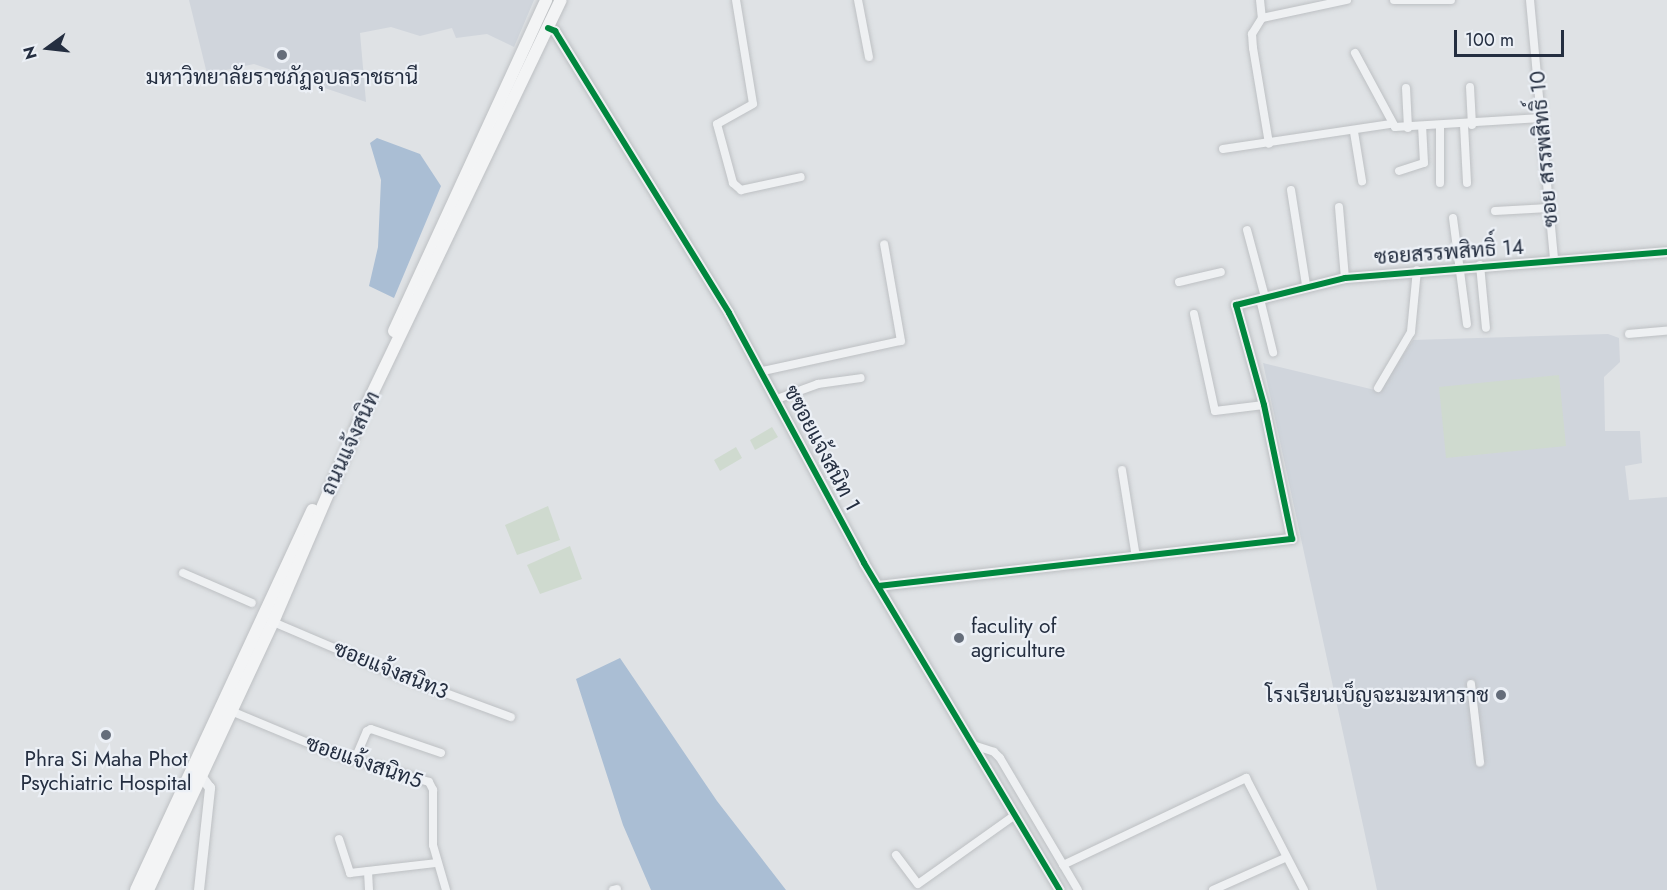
<!DOCTYPE html>
<html>
<head>
<meta charset="utf-8">
<style>
	body { margin:0 }
	#map { position:relative; width:1667px; height:890px; overflow:hidden; background:#dfe2e5; font-family:Jost,Sarabun,sans-serif }
	div>[style] { position:absolute }
	[style*='--x'] { left:calc(var(--x)*1px); top:calc(var(--y)*1px); width:calc(var(--w)*1px); rotate:calc(var(--a)*1deg) }
	.built>* { inset:0; background:#d0d5dc }
	.green>* { inset:0; background:#cfdacf }
	.water>* { inset:0; background:#aabed4 }
	.roads { filter:drop-shadow(0 0 2px #bdc0c3) drop-shadow(0 0 2px #bdc0c3) }
	.minor>* { height:8px; margin:-4px; padding:0 4px; transform-origin:4px; border-radius:4px; background:#eef0f2 }
	.tertiary>* { height:10px; margin:-5px; padding:0 5px; transform-origin:5px; border-radius:5px; background:#eef0f2 }
	.primary>* { height:12px; margin:-6px; padding:0 6px; transform-origin:6px; border-radius:6px; background:#f3f4f5 }
	.cycleway>* { height:6px; margin:-3px; padding:0 3px; transform-origin:3px; border-radius:3px; background:#00873e }
	.dots>* { width:16px; height:16px; translate:-50% -50%; box-sizing:border-box; border:3px solid #ecf0f6; border-radius:50% }
	span { translate:-50% -50%; white-space:nowrap; text-align:center; line-height:1.15; -webkit-text-stroke:4.5px #ecf0f6; paint-order:stroke }
	.poi-label { font-size:21px; color:#242e40 }
	.left { translate:0 -50%; text-align:left }
	.right { translate:-100% -50%; text-align:right }
	.street-label { font-size:21px; color:#242e40 }
	.north { position:absolute; left:18px; top:18px; width:60px; height:60px; -webkit-text-stroke:4px #ecf0f6; paint-order:stroke; rotate:255deg; font-size:16px; font-weight:700; line-height:24px; text-align:center; color:#242e40 }
	.north::after { content:''; display:block; margin:auto; width:21px; height:27px; background:#242e40; clip-path:polygon(50% 0,100% 100%,50% 72%,0 100%) }
	.scale { position:absolute; left:1454px; top:30px; width:110px; height:27px; box-sizing:border-box; border:3px solid #242e40; border-top:0; padding-left:8px; font-size:18px; line-height:21px; white-space:nowrap; color:#242e40; -webkit-text-stroke:4px #ecf0f6; paint-order:stroke }
</style>
</head>
<body>
<div id="map">
	<div class="built">
		<div style="clip-path:polygon(189px 0,534px 0,514px 47px,487px 34px,456px 38px,452px 28px,420px 36px,391px 27px,360px 33px,366px 102px,254px 64px,207px 74px)"></div>
		<div style="clip-path:polygon(1608px 334px,1619px 338px,1620px 362px,1604px 377px,1605px 431px,1640px 431px,1642px 463px,1625px 466px,1629px 500px,1667px 497px,1667px 890px,1377px 890px,1263px 363px,1379px 391px,1413px 340px)"></div>
	</div>
	<div class="green">
		<div style="clip-path:polygon(1559px 375px,1566px 446px,1446px 458px,1439px 387px)"></div>
		<div style="clip-path:polygon(772px 427px,778px 437px,755px 450px,750px 440px)"></div>
		<div style="clip-path:polygon(736px 447px,742px 458px,720px 471px,714px 460px)"></div>
		<div style="clip-path:polygon(548px 506px,560px 540px,517px 555px,505px 525px)"></div>
		<div style="clip-path:polygon(570px 546px,582px 579px,540px 594px,527px 565px)"></div>
	</div>
	<div class="water">
		<div style="clip-path:polygon(377px 138px,420px 154px,441px 186px,394px 298px,369px 286px,378px 247px,381px 180px,370px 143px)"></div>
		<div style="clip-path:polygon(620px 658px,717px 801px,786px 890px,651px 890px,623px 825px,576px 679px)"></div>
	</div>
	<div class="roads">
		<div class="minor">
			<div style="--x:736;--y:0;--w:105;--a:80.7"></div>
			<div style="--x:753;--y:104;--w:41;--a:150.9"></div>
			<div style="--x:717;--y:124;--w:61;--a:74.8"></div>
			<div style="--x:733;--y:183;--w:11;--a:41"></div>
			<div style="--x:741;--y:190;--w:61;--a:-12.2"></div>
			<div style="--x:858;--y:0;--w:58;--a:79.1"></div>
			<div style="--x:1260;--y:0;--w:18;--a:84"></div>
			<div style="--x:1262;--y:18;--w:19;--a:122"></div>
			<div style="--x:1252;--y:34;--w:14;--a:86"></div>
			<div style="--x:1253;--y:48;--w:97;--a:80.5"></div>
			<div style="--x:1394;--y:0;--w:57;--a:0"></div>
			<div style="--x:1530;--y:0;--w:262;--a:84.7"></div>
			<div style="--x:1262;--y:18;--w:87;--a:-12"></div>
			<div style="--x:1355;--y:53;--w:84;--a:61.6"></div>
			<div style="--x:1395;--y:127;--w:146;--a:-3.5"></div>
			<div style="--x:1470;--y:87;--w:38;--a:87"></div>
			<div style="--x:1406;--y:88;--w:40;--a:87.1"></div>
			<div style="--x:1464;--y:125;--w:58;--a:87"></div>
			<div style="--x:1354;--y:132;--w:50;--a:80.7"></div>
			<div style="--x:1223;--y:149;--w:170;--a:-8.5"></div>
			<div style="--x:1399;--y:171;--w:26;--a:-18"></div>
			<div style="--x:1424;--y:163;--w:36;--a:-93"></div>
			<div style="--x:1440;--y:183;--w:56;--a:-90"></div>
			<div style="--x:1291;--y:190;--w:96;--a:81"></div>
			<div style="--x:1339;--y:207;--w:71;--a:85.2"></div>
			<div style="--x:1495;--y:211;--w:54;--a:-3.2"></div>
			<div style="--x:1453;--y:218;--w:107;--a:82.5"></div>
			<div style="--x:1247;--y:230;--w:69;--a:75"></div>
			<div style="--x:1480;--y:265;--w:63;--a:84.6"></div>
			<div style="--x:1179;--y:282;--w:43;--a:-13.4"></div>
			<div style="--x:1260;--y:299;--w:55;--a:76.2"></div>
			<div style="--x:1194;--y:314;--w:99;--a:77.8"></div>
			<div style="--x:1215;--y:411;--w:49;--a:-7"></div>
			<div style="--x:1629;--y:334;--w:38;--a:-5"></div>
			<div style="--x:763;--y:371;--w:141;--a:-12.3"></div>
			<div style="--x:901;--y:341;--w:98;--a:-99.9"></div>
			<div style="--x:1378;--y:388;--w:65;--a:-59.5"></div>
			<div style="--x:1411;--y:332;--w:62;--a:-84.5"></div>
			<div style="--x:777;--y:399;--w:44;--a:-20.1"></div>
			<div style="--x:818;--y:384;--w:43;--a:-7.9"></div>
			<div style="--x:1122;--y:470;--w:88;--a:80.9"></div>
			<div style="--x:183;--y:573;--w:75;--a:23.5"></div>
			<div style="--x:273;--y:622;--w:140;--a:23.1"></div>
			<div style="--x:402;--y:677;--w:116;--a:20.2"></div>
			<div style="--x:1471;--y:684;--w:79;--a:83.4"></div>
			<div style="--x:231;--y:711;--w:109;--a:22.6"></div>
			<div style="--x:332;--y:753;--w:101;--a:16.6"></div>
			<div style="--x:429;--y:782;--w:9;--a:63"></div>
			<div style="--x:433;--y:790;--w:55;--a:90"></div>
			<div style="--x:433;--y:845;--w:47;--a:73.9"></div>
			<div style="--x:973;--y:745;--w:22;--a:18"></div>
			<div style="--x:994;--y:752;--w:8;--a:45"></div>
			<div style="--x:1000;--y:758;--w:153;--a:59.4"></div>
			<div style="--x:355;--y:759;--w:30;--a:-67"></div>
			<div style="--x:367;--y:731;--w:4;--a:-27"></div>
			<div style="--x:371;--y:729;--w:74;--a:18.9"></div>
			<div style="--x:339;--y:839;--w:36;--a:72"></div>
			<div style="--x:350;--y:873;--w:88;--a:-6.6"></div>
			<div style="--x:896;--y:855;--w:36;--a:53"></div>
			<div style="--x:918;--y:884;--w:119;--a:-35.4"></div>
			<div style="--x:1063;--y:865;--w:203;--a:-25.4"></div>
			<div style="--x:1246;--y:778;--w:126;--a:62.6"></div>
			<div style="--x:368;--y:871;--w:19;--a:87"></div>
			<div style="--x:613;--y:890;--w:4;--a:-14"></div>
			<div style="--x:1213;--y:890;--w:79;--a:-24"></div>
		</div>
		<div class="tertiary">
			<div style="--x:548;--y:28;--w:8;--a:23"></div>
			<div style="--x:555;--y:31;--w:331;--a:58.3"></div>
			<div style="--x:729;--y:313;--w:284;--a:61.6"></div>
			<div style="--x:864;--y:563;--w:381;--a:59.1"></div>
			<div style="--x:879;--y:586;--w:416;--a:-6.5"></div>
			<div style="--x:1292;--y:539;--w:137;--a:-101.8"></div>
			<div style="--x:1264;--y:405;--w:104;--a:-105.6"></div>
			<div style="--x:1236;--y:305;--w:112;--a:-13.9"></div>
			<div style="--x:1345;--y:278;--w:323;--a:-4.6"></div>
			<div style="--x:199;--y:890;--w:103;--a:-83.8"></div>
			<div style="--x:210;--y:788;--w:15;--a:-127"></div>
		</div>
		<div class="primary">
			<div style="--x:394;--y:331;--w:364;--a:-65.3"></div>
			<div style="--x:136;--y:890;--w:419;--a:-65.1"></div>
			<div style="--x:148;--y:890;--w:296;--a:-65"></div>
			<div style="--x:273;--y:622;--w:223;--a:-66.8"></div>
			<div style="--x:361;--y:417;--w:462;--a:-64.4"></div>
		</div>
	</div>
	<div class="cycleway">
		<div style="--x:548;--y:28;--w:8;--a:23"></div>
		<div style="--x:555;--y:31;--w:331;--a:58.3"></div>
		<div style="--x:729;--y:313;--w:284;--a:61.6"></div>
		<div style="--x:864;--y:563;--w:381;--a:59.1"></div>
		<div style="--x:879;--y:586;--w:416;--a:-6.5"></div>
		<div style="--x:1292;--y:539;--w:137;--a:-101.8"></div>
		<div style="--x:1264;--y:405;--w:104;--a:-105.6"></div>
		<div style="--x:1236;--y:305;--w:112;--a:-13.9"></div>
		<div style="--x:1345;--y:278;--w:323;--a:-4.6"></div>
	</div>
	<div class="dots">
		<div style="left:282px;top:55px;background:#656d7a"></div>
		<div style="left:959px;top:638px;background:#656d7a"></div>
		<div style="left:1501px;top:695px;background:#656d7a"></div>
		<div style="left:106px;top:735px;background:#656d7a"></div>
	</div>
	<div class="poi-label">
		<span style="left:282px;top:77px">มหาวิทยาลัยราชภัฏอุบลราชธานี</span>
		<span class="left" style="left:971px;top:638px">faculity of<br>agriculture</span>
		<span class="right" style="left:1489px;top:695px">โรงเรียนเบ็ญจะมะมหาราช</span>
		<span style="left:106px;top:771px">Phra Si Maha Phot<br>Psychiatric Hospital</span>
	</div>
	<div class="street-label">
		<span style="left:1544px;top:149px;rotate:-95deg">ซอย สรรพสิทธิ์ 10</span>
		<span style="left:1449px;top:252px;rotate:-4deg">ซอยสรรพสิทธิ์ 14</span>
		<span style="left:350px;top:443px;rotate:-65deg">ถนนแจ้งสนิท</span>
		<span style="left:822px;top:448px;rotate:62deg">ซซอยแจ้งสนิท 1</span>
		<span style="left:391px;top:670px;rotate:22deg">ซอยแจ้งสนิท3</span>
		<span style="left:364px;top:762px;rotate:19deg">ซอยแจ้งสนิท5</span>
	</div>
	<div class="north">N</div>
	<div class="scale">100 m</div>
</div>
</body>
</html>
